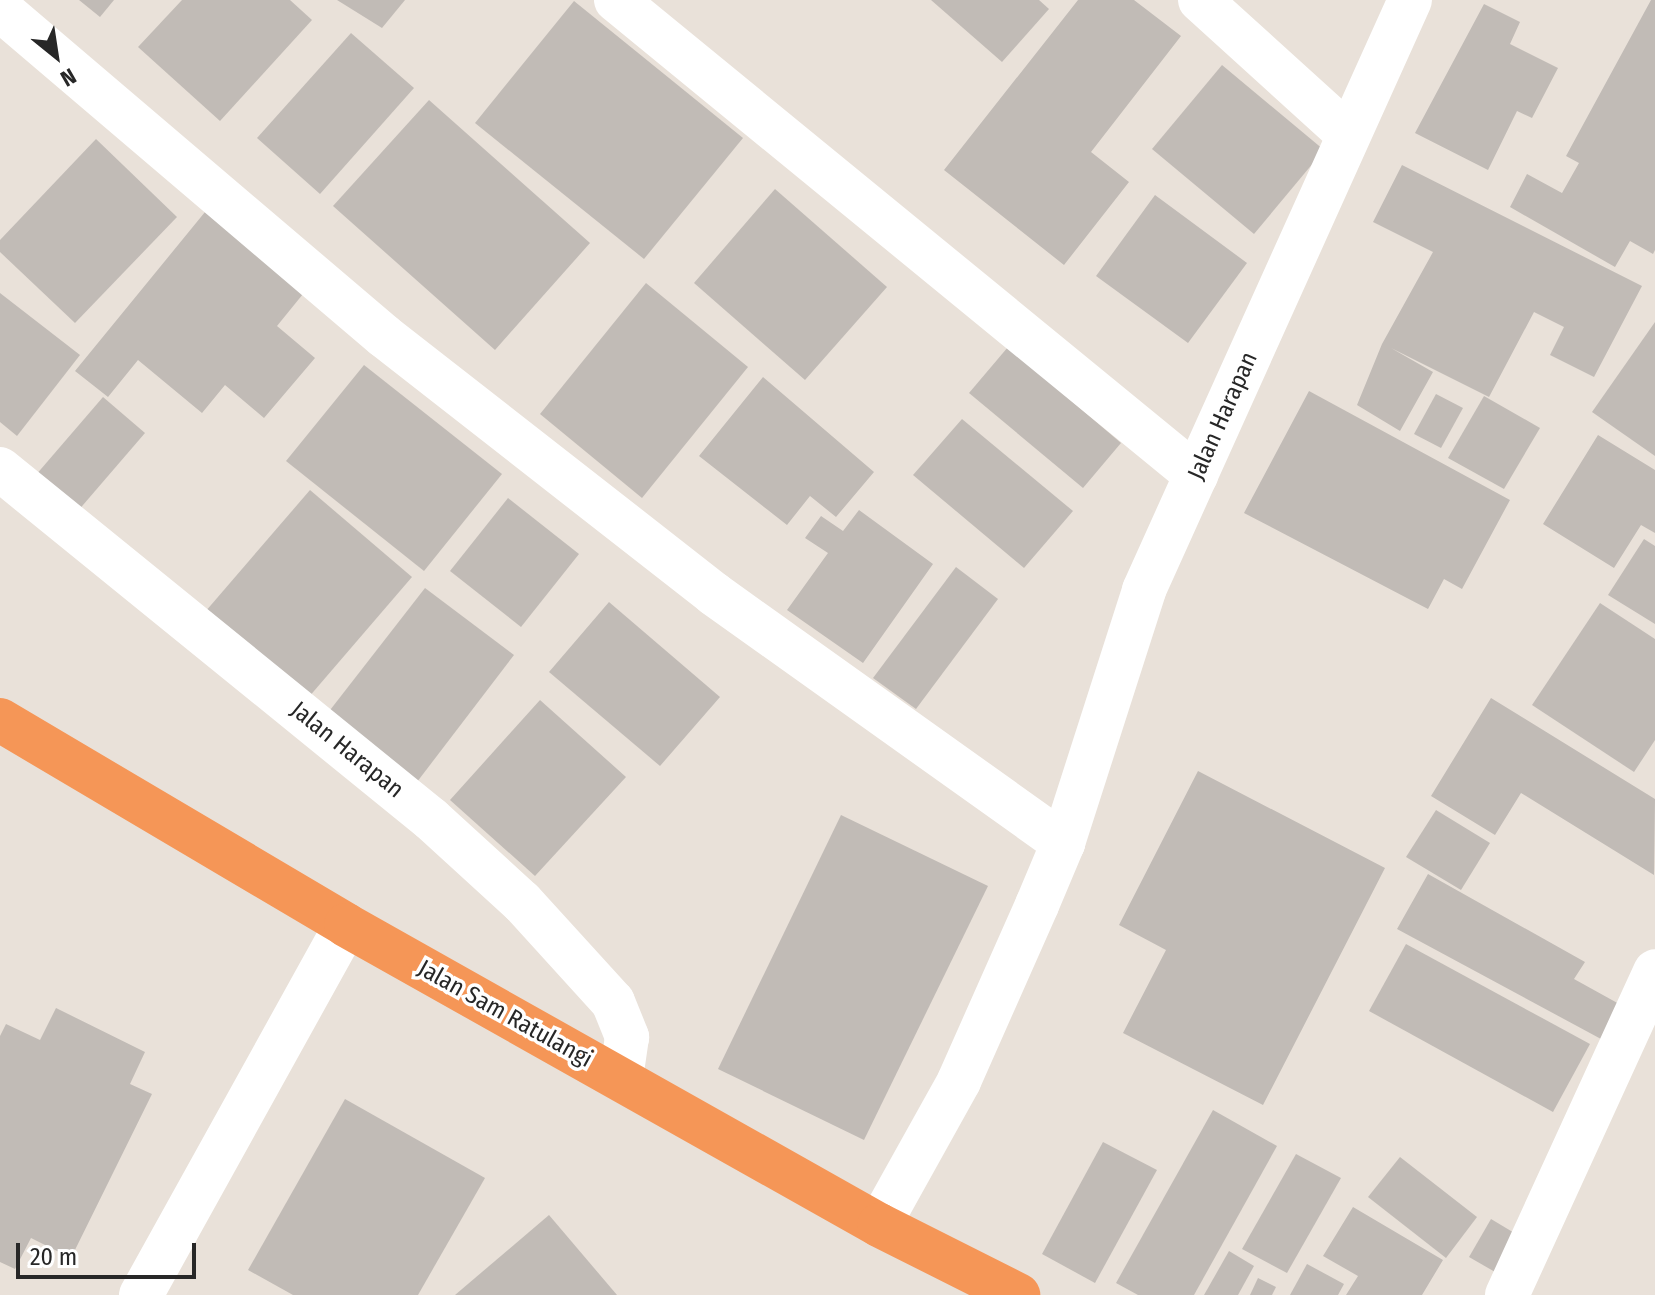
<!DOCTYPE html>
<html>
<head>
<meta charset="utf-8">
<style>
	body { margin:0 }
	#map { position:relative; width:1655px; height:1295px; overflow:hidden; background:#e9e1d9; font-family:"Fira Sans Condensed",sans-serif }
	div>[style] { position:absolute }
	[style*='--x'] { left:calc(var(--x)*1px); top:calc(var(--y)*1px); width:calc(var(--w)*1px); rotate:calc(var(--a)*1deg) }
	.building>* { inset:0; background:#c1bbb6 }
	.street>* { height:44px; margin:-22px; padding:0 22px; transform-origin:22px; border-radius:22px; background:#fff }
	.secondary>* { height:44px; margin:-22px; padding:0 22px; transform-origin:22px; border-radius:22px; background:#fff }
	.highway>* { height:44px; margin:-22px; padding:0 22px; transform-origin:22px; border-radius:22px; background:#f59657 }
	span { translate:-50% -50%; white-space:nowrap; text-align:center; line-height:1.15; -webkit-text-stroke:7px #fff; paint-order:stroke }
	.street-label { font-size:24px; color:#272727 }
	.north { position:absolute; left:16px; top:16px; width:80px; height:80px; -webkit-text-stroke:6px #fff; paint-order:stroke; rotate:150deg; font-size:22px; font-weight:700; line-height:32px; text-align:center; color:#272727 }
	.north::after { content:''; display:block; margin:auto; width:28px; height:36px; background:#272727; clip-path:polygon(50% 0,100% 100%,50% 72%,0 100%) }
	.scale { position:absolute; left:16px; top:1243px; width:180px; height:36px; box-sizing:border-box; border:4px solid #272727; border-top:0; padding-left:10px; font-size:24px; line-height:28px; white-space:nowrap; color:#272727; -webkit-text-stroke:6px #fff; paint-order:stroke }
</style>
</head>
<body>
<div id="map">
	<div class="building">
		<div style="clip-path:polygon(79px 0,114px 0,100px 17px)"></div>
		<div style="clip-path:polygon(182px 0,290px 0,312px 20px,220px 121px,138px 47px)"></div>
		<div style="clip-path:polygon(337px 0,405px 0,382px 28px)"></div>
		<div style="clip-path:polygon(931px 0,1039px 0,1049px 9px,1002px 62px)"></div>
		<div style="clip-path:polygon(1078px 0,1134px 0,1181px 36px,1091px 152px,1129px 182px,1064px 265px,944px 170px)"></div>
		<div style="clip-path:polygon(1651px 0,1655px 0,1655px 250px,1653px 254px,1630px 241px,1615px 267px,1510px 207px,1527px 174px,1562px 193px,1579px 163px,1566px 156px)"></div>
		<div style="clip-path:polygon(574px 1px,743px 138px,644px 259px,475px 123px)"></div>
		<div style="clip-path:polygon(1484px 4px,1520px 22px,1510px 44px,1558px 68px,1532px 118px,1517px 111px,1488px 170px,1415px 133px)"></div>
		<div style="clip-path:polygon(351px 33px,414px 88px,320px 194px,257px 138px)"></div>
		<div style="clip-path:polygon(1222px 65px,1324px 150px,1254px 234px,1152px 149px)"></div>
		<div style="clip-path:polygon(429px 100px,590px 243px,495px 350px,333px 206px)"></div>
		<div style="clip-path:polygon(96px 139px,177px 217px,75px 323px,0 252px,0 240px)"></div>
		<div style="clip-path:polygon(1402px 165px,1642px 286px,1594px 377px,1550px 355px,1564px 327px,1534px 312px,1489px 397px,1391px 348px,1433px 372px,1400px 431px,1357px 405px,1382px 344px,1433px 252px,1373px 222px)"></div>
		<div style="clip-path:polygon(775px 189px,887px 287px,805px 380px,694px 283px)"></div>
		<div style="clip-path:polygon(1155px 195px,1247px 263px,1188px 343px,1096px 276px)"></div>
		<div style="clip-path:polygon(205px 212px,303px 294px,277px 326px,315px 358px,264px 418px,225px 385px,202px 413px,138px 360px,108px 397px,75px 371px)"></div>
		<div style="clip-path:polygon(646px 283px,748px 367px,642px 498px,540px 414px)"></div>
		<div style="clip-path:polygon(0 293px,80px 355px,17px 436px,0 422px)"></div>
		<div style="clip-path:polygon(1655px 322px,1655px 456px,1592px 412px)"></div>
		<div style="clip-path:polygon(1008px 347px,1121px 443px,1083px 488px,969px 393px)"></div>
		<div style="clip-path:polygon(364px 365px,502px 474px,424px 571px,286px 461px)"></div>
		<div style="clip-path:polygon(763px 377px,874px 472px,836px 517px,810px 496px,787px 525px,699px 456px)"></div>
		<div style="clip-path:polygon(1309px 391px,1510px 500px,1462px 589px,1444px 579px,1428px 609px,1244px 513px)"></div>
		<div style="clip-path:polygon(1436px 394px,1463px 408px,1441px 448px,1414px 434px)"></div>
		<div style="clip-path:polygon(1484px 396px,1540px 428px,1504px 489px,1448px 458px)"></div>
		<div style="clip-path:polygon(103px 397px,145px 433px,77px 512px,35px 476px)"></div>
		<div style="clip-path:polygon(962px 419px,1073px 511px,1024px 568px,913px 475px)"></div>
		<div style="clip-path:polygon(1598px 435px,1655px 470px,1655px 533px,1641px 525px,1614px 568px,1543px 524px)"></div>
		<div style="clip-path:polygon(310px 490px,412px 577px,308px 698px,205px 612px)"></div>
		<div style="clip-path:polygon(508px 498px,579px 554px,521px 627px,450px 571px)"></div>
		<div style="clip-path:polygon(859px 510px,933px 564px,863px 663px,787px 610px,828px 553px,805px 538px,821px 516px,843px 531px)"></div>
		<div style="clip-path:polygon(1644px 539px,1655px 546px,1655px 624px,1608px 595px)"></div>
		<div style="clip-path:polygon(956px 567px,998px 599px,916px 709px,873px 678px)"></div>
		<div style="clip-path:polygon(425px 588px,514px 655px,417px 782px,327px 714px)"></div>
		<div style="clip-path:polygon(609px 602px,720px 697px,660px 766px,549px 672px)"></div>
		<div style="clip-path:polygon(1600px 603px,1655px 639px,1655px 740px,1634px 772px,1532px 705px)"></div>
		<div style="clip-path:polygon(1491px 698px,1655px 799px,1654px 875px,1521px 793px,1495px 835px,1431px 796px)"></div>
		<div style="clip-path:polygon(540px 700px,626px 777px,535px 876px,450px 800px)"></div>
		<div style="clip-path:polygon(1198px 771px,1385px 868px,1263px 1105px,1123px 1033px,1166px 950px,1119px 925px)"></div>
		<div style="clip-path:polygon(1436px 810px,1490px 843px,1461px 890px,1406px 857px)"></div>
		<div style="clip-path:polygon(841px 815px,988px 886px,864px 1140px,718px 1069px)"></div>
		<div style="clip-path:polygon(1428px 874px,1585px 962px,1574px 979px,1621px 1005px,1601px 1039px,1397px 929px)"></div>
		<div style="clip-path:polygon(1406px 944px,1590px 1044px,1553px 1112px,1369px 1011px)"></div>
		<div style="clip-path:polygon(56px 1008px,145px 1052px,130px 1084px,152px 1094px,71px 1258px,31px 1238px,15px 1269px,0 1262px,0 1036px,6px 1024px,40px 1040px)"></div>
		<div style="clip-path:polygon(345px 1099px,485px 1178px,418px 1295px,293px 1295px,248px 1270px)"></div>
		<div style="clip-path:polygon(1213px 1110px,1277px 1146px,1194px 1295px,1138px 1295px,1116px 1283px)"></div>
		<div style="clip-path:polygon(1103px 1142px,1157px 1170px,1095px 1283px,1042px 1254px)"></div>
		<div style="clip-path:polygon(1296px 1154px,1341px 1178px,1287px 1273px,1242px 1249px)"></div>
		<div style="clip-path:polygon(1400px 1157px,1477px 1217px,1446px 1258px,1368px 1197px)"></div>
		<div style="clip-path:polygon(1353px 1207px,1443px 1260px,1422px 1295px,1346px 1295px,1358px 1276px,1323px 1256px)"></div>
		<div style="clip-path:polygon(549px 1215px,617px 1295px,455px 1295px)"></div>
		<div style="clip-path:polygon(1491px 1219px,1531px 1243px,1509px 1280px,1469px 1257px)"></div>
		<div style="clip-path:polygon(1229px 1251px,1254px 1266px,1238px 1295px,1204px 1295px)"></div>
		<div style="clip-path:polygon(1307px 1264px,1344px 1284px,1338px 1295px,1290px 1295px)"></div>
		<div style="clip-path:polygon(1258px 1278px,1276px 1287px,1272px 1295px,1250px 1295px)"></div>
	</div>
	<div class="street">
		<div style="--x:616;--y:0;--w:750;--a:39.32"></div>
		<div style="--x:1200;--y:0;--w:200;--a:42.2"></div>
		<div style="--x:0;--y:9;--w:504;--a:40.42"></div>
		<div style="--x:384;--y:336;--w:419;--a:38"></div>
		<div style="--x:714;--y:594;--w:429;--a:35.5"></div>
		<div style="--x:0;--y:469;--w:555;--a:39.08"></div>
		<div style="--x:431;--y:819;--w:123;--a:42.4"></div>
		<div style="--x:522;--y:902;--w:135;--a:47.7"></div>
		<div style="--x:613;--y:1002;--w:38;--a:68"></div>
		<div style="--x:627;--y:1037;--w:41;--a:98.3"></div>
		<div style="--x:141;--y:1295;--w:423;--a:-61"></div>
		<div style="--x:1507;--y:1295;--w:356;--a:-65.4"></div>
	</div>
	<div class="secondary">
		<div style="--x:879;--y:1225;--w:165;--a:-60.9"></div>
		<div style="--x:959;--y:1081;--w:193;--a:-66.1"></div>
		<div style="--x:1037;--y:905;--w:67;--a:-67.2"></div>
		<div style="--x:1063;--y:843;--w:266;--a:-72.2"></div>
		<div style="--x:1144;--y:590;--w:647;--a:-65.73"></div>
	</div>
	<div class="highway">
		<div style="--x:0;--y:720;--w:402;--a:30.6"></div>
		<div style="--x:346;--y:925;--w:612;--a:29.37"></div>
		<div style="--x:879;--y:1225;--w:156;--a:26.7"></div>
	</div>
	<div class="street-label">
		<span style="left:1223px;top:416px;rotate:-66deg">Jalan Harapan</span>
		<span style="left:347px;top:750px;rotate:39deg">Jalan Harapan</span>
		<span style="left:505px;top:1014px;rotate:29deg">Jalan Sam Ratulangi</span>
	</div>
	<div class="north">N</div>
	<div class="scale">20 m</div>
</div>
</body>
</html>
